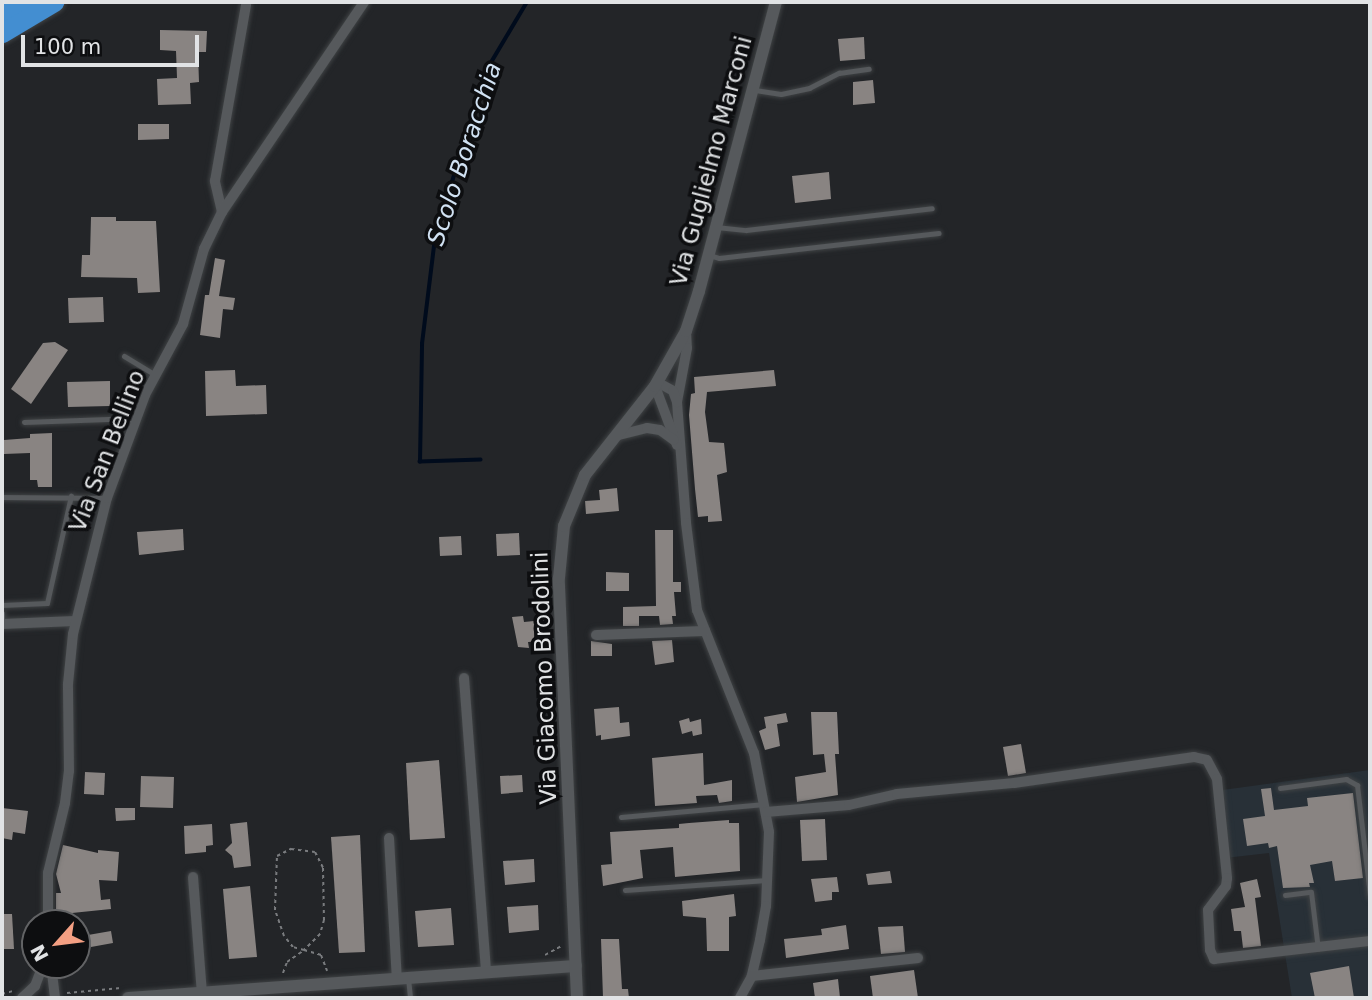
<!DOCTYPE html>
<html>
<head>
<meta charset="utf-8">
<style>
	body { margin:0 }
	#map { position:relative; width:1372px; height:1000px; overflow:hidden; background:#232528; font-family:"DejaVu Sans",sans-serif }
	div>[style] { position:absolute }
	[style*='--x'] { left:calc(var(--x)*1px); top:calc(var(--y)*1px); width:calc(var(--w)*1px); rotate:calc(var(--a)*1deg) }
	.built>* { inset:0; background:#283037 }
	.stream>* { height:3.5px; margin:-1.75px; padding:0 1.75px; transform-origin:1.75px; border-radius:1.75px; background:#000b1c }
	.building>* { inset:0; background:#898482 }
	.path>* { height:2px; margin-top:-1px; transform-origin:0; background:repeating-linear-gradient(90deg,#7a7c7f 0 3.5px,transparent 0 7px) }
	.roads { filter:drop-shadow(0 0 2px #3f4244) drop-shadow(0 0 2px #3f4244) }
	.service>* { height:5px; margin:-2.5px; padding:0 2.5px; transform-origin:2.5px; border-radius:2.5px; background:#56595c }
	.minor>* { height:10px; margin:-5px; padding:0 5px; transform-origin:5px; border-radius:5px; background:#56595c }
	.tertiary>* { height:12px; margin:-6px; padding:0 6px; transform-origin:6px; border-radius:6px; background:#56595c }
	.motorway>* { height:19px; margin:-9.5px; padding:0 9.5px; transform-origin:9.5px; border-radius:9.5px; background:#438ed1 }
	span { translate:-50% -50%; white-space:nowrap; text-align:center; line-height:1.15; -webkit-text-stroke:7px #0d0e10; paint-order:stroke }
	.street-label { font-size:23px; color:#e1e3e5 }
	.water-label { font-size:24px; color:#d1e2f3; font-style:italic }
	.frame { position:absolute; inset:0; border:4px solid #e1e3e5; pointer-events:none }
	.north { position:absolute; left:21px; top:909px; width:70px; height:70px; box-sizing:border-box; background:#0d0e10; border:2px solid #626365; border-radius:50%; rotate:242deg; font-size:19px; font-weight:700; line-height:28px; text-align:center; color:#e1e3e5 }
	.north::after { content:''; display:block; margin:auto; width:24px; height:32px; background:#f39f83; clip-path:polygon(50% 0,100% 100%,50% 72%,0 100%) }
	.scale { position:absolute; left:21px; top:35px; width:178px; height:32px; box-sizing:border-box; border:4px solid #e1e3e5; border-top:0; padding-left:9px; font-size:21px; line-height:24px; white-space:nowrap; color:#e1e3e5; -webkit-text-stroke:5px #0d0e10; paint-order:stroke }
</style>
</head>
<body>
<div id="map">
	<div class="built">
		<div style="clip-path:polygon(1370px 770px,1370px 998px,1292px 998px,1269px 853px,1225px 858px,1215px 791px)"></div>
	</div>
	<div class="stream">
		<div style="--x:481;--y:460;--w:61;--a:178.1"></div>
		<div style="--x:420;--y:462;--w:118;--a:-89"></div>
		<div style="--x:422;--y:344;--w:107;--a:-83"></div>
		<div style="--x:435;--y:238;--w:83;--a:-73.1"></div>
		<div style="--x:459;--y:159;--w:92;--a:-72.9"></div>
		<div style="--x:486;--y:71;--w:80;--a:-59.3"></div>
	</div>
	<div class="building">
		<div style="clip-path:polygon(160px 30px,207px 31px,206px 52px,198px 52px,199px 82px,190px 83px,191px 104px,158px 105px,157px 79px,177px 78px,176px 51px,160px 50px)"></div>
		<div style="clip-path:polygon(864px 37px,865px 59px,840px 61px,838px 39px)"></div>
		<div style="clip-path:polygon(873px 80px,875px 103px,853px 105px,853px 82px)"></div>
		<div style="clip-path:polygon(138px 124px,169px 124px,169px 139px,138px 140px)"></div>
		<div style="clip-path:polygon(829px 172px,831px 199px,795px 203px,792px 176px)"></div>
		<div style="clip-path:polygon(91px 217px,116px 217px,116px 221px,156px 221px,160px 292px,138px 293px,137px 278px,81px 277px,82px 255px,90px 255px)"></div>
		<div style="clip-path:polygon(215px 258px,225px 260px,219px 296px,235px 298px,233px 310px,223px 309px,220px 338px,200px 335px,205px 295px,209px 295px)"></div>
		<div style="clip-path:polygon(103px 297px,104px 322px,69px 323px,68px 298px)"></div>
		<div style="clip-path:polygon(55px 342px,68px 350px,31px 404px,11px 389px,43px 343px)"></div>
		<div style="clip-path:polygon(235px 370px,236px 386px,266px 385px,267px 414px,206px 416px,205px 371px)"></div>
		<div style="clip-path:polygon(774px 370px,776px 386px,707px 392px,705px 412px,709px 442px,724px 443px,727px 472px,717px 475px,722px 521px,708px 522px,708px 516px,698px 517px,695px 489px,689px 415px,691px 394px,695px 393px,694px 377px)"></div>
		<div style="clip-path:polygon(110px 381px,110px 406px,68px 407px,67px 382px)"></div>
		<div style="clip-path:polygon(52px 433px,52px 487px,38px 487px,37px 480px,30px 480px,30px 453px,4px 454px,4px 440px,30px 438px,30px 434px)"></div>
		<div style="clip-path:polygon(617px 488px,619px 511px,586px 514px,585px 501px,600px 500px,599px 490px)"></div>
		<div style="clip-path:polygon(183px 529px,184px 550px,139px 555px,137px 532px)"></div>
		<div style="clip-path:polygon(655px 530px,673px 530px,673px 582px,681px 582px,681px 592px,674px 592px,676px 616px,672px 616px,673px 624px,660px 625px,659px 616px,639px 616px,639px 626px,623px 626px,623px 607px,656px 606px)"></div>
		<div style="clip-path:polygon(519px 533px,520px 555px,497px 556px,496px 534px)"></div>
		<div style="clip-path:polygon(461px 536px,462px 555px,440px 556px,439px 537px)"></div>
		<div style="clip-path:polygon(606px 572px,629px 573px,629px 591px,606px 591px)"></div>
		<div style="clip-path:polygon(523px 616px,524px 622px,544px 620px,545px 641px,528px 642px,529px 648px,518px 647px,512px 617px)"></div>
		<div style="clip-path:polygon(672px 640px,674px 662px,655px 665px,652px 641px)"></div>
		<div style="clip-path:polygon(591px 641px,612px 644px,612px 656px,591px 656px)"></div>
		<div style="clip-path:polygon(619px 707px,620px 723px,629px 722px,630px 736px,601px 740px,601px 735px,596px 736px,594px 709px)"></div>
		<div style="clip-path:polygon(811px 712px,837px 712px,839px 754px,835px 754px,838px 795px,797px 802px,795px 777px,826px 772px,824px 754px,813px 755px)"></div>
		<div style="clip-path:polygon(786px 713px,788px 722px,777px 724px,780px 746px,765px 750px,759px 731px,766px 728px,764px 717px)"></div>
		<div style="clip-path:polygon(689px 718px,690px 722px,701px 719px,702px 734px,693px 736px,692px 731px,682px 734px,679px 721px)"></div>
		<div style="clip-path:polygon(1021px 744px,1026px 773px,1008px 776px,1003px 747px)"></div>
		<div style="clip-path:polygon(703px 753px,704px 785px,732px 780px,732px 801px,719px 803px,717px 795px,696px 796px,697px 803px,655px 806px,652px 758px)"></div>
		<div style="clip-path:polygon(439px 760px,445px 838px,410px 840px,406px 763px)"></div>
		<div style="clip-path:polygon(85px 772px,105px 773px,104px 795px,84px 794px)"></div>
		<div style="clip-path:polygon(522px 775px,523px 792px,501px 794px,500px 776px)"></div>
		<div style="clip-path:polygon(141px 776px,174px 777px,173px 808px,140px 807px)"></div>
		<div style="clip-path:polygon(1271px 788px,1274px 810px,1308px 806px,1307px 798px,1353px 793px,1363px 878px,1335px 881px,1332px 861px,1310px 865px,1314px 883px,1309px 883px,1310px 887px,1283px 888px,1277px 846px,1269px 848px,1268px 843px,1247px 846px,1243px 819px,1265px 816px,1261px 789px)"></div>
		<div style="clip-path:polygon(2px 808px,28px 811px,25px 834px,13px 832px,12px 840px,2px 838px)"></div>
		<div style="clip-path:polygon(115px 808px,135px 808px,135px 820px,116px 821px)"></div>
		<div style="clip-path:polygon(825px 819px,827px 860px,802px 861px,800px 820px)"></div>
		<div style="clip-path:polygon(729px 820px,729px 823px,739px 823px,740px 871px,675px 877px,673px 847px,640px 850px,643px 878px,603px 886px,601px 865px,612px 864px,610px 832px,679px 828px,679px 824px,689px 823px)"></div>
		<div style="clip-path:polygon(247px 822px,251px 866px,234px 868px,232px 856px,225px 850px,232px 843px,230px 824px)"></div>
		<div style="clip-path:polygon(212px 824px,213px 845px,206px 846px,206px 852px,185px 854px,184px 826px)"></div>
		<div style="clip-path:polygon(360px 835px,365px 952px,339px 953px,331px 837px)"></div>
		<div style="clip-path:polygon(63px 845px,98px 853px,98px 850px,119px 852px,117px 881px,99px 880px,101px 900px,110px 899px,111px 909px,72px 913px,73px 923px,56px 923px,56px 893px,61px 893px,56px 874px)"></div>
		<div style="clip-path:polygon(534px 859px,535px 882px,505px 885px,503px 861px)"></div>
		<div style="clip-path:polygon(890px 871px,892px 883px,868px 885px,866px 874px)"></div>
		<div style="clip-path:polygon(837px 877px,839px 892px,832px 892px,832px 900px,815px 902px,811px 879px)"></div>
		<div style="clip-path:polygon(1257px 879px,1261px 897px,1255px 898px,1261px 946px,1243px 948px,1241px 931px,1234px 931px,1231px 909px,1245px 907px,1240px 883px)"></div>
		<div style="clip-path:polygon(250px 886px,257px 957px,229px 959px,223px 889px)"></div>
		<div style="clip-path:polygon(734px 894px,736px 916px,729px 917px,729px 951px,707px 951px,706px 918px,683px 916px,682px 901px)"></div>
		<div style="clip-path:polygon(538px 905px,539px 930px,509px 933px,507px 907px)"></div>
		<div style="clip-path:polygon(451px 908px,454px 945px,418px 947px,415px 911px)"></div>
		<div style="clip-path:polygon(2px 914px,12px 914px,14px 949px,2px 949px)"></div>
		<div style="clip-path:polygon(846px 925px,849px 949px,786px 958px,784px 939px,822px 935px,821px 929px)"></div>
		<div style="clip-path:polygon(903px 926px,905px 952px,881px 954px,878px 927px)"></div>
		<div style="clip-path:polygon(111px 931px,113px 943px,91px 947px,88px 935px)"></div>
		<div style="clip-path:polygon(601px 939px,619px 939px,622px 989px,628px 989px,629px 998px,603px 998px)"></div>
		<div style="clip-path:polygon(1349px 966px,1354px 998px,1315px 998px,1310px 973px)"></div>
		<div style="clip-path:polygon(914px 970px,918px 998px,873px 998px,870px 976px)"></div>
		<div style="clip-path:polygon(838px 979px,840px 998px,815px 998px,813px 983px)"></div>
	</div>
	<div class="path">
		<div style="--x:291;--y:849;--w:24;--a:7"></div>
		<div style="--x:315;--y:852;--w:18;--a:63"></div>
		<div style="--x:323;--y:868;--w:52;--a:88.9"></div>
		<div style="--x:324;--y:920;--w:15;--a:106"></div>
		<div style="--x:320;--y:934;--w:23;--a:135"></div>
		<div style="--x:304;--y:950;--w:11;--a:-165"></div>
		<div style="--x:293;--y:947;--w:14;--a:-129"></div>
		<div style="--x:284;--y:936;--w:28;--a:-109"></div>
		<div style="--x:275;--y:910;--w:54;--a:-87.9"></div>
		<div style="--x:277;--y:856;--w:16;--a:-27"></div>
		<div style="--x:545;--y:955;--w:18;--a:-29"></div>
		<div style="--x:283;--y:973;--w:12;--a:-70"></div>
		<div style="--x:287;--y:962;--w:21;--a:-35"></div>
		<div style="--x:304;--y:950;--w:18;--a:16"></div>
		<div style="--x:321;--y:955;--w:17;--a:69"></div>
		<div style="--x:67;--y:993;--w:54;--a:-5.3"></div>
		<div style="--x:2;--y:994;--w:11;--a:-15"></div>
	</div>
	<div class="roads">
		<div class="service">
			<div style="--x:755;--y:90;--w:26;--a:9"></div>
			<div style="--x:781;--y:94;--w:29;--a:-12"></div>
			<div style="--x:809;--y:88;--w:34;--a:-27"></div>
			<div style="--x:839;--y:73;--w:30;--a:-8"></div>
			<div style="--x:716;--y:227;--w:30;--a:6"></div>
			<div style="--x:746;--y:230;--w:187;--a:-6.7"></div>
			<div style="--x:709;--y:255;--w:10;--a:17"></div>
			<div style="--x:719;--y:258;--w:221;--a:-6.5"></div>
			<div style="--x:124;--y:356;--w:37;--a:31"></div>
			<div style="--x:24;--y:422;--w:112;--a:-2"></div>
			<div style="--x:2;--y:497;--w:105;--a:0.5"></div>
			<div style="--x:2;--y:605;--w:45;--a:-2.5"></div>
			<div style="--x:47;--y:603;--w:110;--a:-77.4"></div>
			<div style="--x:2;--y:613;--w:11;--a:90"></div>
			<div style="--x:1280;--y:788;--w:67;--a:-7.8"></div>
			<div style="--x:1346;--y:779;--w:13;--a:29"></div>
			<div style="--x:1357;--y:785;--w:112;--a:83.3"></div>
			<div style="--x:621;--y:817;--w:144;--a:-5.2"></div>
			<div style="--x:625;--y:890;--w:142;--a:-4"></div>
			<div style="--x:1285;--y:895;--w:26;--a:-7"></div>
			<div style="--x:1311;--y:892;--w:57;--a:83"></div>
			<div style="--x:408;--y:978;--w:20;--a:84"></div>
		</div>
		<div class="minor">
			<div style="--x:222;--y:212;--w:32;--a:-103"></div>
			<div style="--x:215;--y:181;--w:179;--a:-80"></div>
			<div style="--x:686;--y:331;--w:17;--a:87"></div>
			<div style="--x:687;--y:348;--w:55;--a:100.5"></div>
			<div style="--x:677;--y:402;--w:121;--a:85.7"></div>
			<div style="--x:686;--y:523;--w:88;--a:82.8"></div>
			<div style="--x:697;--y:610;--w:154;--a:68.3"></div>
			<div style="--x:754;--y:753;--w:80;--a:79.2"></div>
			<div style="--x:769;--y:832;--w:74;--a:92.3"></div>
			<div style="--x:766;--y:906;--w:35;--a:100"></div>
			<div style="--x:760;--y:940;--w:37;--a:103"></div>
			<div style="--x:752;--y:976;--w:25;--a:119"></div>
			<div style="--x:657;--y:382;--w:18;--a:29"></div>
			<div style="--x:673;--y:391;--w:12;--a:70"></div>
			<div style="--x:655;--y:386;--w:63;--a:69.6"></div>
			<div style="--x:615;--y:436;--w:33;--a:-14"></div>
			<div style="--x:647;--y:428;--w:13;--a:9"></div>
			<div style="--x:660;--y:430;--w:17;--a:36"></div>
			<div style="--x:2;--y:624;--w:73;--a:-2.4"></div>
			<div style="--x:596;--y:635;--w:109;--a:-2.1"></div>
			<div style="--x:464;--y:678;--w:295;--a:85.7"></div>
			<div style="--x:766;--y:812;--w:83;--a:-4.8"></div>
			<div style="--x:849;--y:805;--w:49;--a:-12.9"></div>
			<div style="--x:897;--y:794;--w:118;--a:-5.4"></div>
			<div style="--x:1014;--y:783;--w:182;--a:-8.2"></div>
			<div style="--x:1194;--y:757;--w:13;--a:13"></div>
			<div style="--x:1207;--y:760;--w:21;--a:62"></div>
			<div style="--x:1217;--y:779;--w:100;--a:84.2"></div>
			<div style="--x:1227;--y:878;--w:8;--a:97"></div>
			<div style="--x:1226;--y:886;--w:30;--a:127"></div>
			<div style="--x:1208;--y:910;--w:40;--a:87.1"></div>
			<div style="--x:1210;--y:950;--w:10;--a:66"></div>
			<div style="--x:1214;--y:959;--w:157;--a:-6.6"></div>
			<div style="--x:389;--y:838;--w:141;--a:86.8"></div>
			<div style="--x:193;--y:877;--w:116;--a:85.6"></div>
			<div style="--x:48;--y:923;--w:50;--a:-90"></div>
			<div style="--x:48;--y:873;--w:72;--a:-76.3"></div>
			<div style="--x:65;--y:803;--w:32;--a:-83"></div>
			<div style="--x:69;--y:771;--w:87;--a:-90.7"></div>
			<div style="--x:68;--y:684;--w:50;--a:-84.3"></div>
			<div style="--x:73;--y:634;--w:140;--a:-76"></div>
			<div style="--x:107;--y:498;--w:110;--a:-69.7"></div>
			<div style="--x:145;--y:395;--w:81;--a:-61.8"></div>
			<div style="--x:183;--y:324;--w:78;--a:-74.4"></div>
			<div style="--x:204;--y:249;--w:41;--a:-64.1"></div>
			<div style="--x:222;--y:212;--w:254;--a:-55.9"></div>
			<div style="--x:51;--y:965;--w:33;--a:83"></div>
			<div style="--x:752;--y:976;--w:167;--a:-6.2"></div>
			<div style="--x:22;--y:998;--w:18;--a:-43"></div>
			<div style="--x:35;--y:986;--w:22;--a:-69"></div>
		</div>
		<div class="tertiary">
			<div style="--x:128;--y:998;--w:449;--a:-4.1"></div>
			<div style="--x:577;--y:998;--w:420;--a:-92.5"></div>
			<div style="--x:559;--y:578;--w:52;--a:-84.5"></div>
			<div style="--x:564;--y:526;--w:55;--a:-67.6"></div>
			<div style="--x:585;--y:475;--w:113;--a:-51.8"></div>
			<div style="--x:655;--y:386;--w:63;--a:-60.6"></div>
			<div style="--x:686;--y:331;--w:42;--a:-72"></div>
			<div style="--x:699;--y:291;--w:299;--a:-75.1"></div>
		</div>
		<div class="motorway">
			<div style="--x:2;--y:15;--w:26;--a:-31"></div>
			<div style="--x:2;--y:33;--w:61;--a:-30.8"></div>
		</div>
	</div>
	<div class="street-label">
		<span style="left:711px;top:161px;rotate:-75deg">Via Guglielmo Marconi</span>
		<span style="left:107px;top:451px;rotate:-69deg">Via San Bellino</span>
		<span style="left:544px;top:678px;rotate:-92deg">Via Giacomo Brodolini</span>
	</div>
	<div class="water-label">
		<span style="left:465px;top:154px;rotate:-72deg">Scolo Boracchia</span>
	</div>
	<div class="frame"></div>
	<div class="north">N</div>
	<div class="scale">100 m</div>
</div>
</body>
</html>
